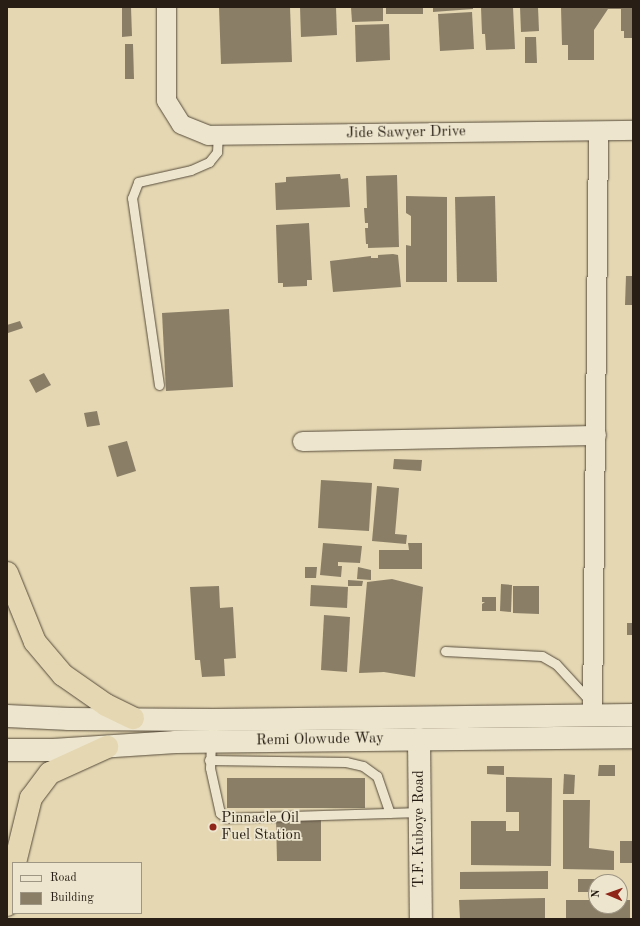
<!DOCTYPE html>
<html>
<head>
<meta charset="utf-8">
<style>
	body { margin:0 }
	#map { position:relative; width:640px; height:926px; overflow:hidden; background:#e4d7b2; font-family:"Old Standard TT",serif }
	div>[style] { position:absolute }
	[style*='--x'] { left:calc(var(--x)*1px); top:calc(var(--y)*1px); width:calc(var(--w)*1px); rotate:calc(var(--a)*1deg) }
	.building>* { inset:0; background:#8a7e67 }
	.roads { filter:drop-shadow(0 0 1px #574c3c) drop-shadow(0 0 1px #574c3c) }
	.lane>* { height:9px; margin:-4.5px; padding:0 4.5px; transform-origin:4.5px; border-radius:4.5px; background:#ede5cd }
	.street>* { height:19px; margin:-9.5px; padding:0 9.5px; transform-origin:9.5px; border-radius:9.5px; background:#ede5cd }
	.secondary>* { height:22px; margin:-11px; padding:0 11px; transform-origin:11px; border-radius:11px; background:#ede5cd }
	.highway>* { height:22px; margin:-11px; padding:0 11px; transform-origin:11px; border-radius:11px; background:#e4d7b2 }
	.dots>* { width:11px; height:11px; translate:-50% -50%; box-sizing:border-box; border:2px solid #ede5cd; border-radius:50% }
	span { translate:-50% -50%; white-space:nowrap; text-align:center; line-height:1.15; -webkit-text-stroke:3.5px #ede5cd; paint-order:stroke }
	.street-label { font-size:15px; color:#281e15 }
	.poi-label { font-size:15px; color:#281e15 }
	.left { translate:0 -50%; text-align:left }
	.frame { position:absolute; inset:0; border:8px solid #281e15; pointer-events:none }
	.legend { position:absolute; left:12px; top:862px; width:130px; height:52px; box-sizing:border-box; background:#ede5cd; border:1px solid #9e9583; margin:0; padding:5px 7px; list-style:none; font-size:12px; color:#281e15 }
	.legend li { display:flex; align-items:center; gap:8px; height:20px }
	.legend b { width:20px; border:1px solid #9e9583 }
	.north { position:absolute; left:588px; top:874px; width:40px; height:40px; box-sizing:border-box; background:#ede5cd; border:1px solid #9e9583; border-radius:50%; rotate:272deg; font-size:11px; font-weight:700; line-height:16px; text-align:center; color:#281e15 }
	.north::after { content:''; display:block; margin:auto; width:14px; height:18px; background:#8f2418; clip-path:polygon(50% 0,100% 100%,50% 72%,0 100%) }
</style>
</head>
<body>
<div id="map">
	<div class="building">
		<div style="clip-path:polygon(122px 7px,131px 7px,132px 36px,122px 37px)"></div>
		<div style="clip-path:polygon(219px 7px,290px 7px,292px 62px,221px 64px)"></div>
		<div style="clip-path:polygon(300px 7px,336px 7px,337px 35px,301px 37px)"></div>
		<div style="clip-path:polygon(351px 7px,383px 7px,383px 21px,352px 22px)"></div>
		<div style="clip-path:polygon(386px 7px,423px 7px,423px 14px,386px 14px)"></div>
		<div style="clip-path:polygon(433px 7px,473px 7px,473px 9px,433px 12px)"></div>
		<div style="clip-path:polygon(481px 7px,513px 7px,515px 49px,486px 50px,485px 34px,482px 34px)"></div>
		<div style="clip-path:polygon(520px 7px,538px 7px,539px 31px,521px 32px)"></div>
		<div style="clip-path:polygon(561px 7px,633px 7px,633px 38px,624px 38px,624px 31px,621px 31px,621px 9px,608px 9px,594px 30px,594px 60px,568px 60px,568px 45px,562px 45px)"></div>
		<div style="clip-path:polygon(472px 12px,474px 49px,440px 51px,438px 14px)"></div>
		<div style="clip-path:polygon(389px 24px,390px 60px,356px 62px,355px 25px)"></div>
		<div style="clip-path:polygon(525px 37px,536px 37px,537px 63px,525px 63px)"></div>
		<div style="clip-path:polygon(125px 44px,133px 44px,134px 79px,125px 79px)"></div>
		<div style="clip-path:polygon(340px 174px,341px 179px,348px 178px,350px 207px,276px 210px,275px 183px,286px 182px,286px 177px)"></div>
		<div style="clip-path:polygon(397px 175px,399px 247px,368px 248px,368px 244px,366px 244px,365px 228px,368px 228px,368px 223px,365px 223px,364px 208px,367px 208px,366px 176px)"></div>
		<div style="clip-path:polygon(406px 196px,447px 197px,447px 282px,406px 282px,406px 245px,411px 246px,411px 216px,406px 213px)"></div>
		<div style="clip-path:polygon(495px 196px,497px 282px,457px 282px,455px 197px)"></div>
		<div style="clip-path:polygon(309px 223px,312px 280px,307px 280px,307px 286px,283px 287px,283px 283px,278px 283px,276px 225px)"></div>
		<div style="clip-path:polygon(393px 254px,398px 255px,401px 287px,333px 292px,330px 261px,371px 256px,371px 258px,378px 258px,378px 255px)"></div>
		<div style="clip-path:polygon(626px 276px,633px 276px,633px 305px,625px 305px)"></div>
		<div style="clip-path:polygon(229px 309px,233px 387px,166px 391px,162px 313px)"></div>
		<div style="clip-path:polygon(20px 321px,23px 328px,8px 333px,7px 325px)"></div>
		<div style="clip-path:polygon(44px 373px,51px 385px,36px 393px,29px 380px)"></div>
		<div style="clip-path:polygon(97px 411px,100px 425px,87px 427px,84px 413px)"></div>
		<div style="clip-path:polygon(127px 441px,136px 471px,117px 477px,108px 446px)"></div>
		<div style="clip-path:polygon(394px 459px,422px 460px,421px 471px,393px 469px)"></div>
		<div style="clip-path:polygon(321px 480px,372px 483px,369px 531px,318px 528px)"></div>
		<div style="clip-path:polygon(377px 486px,399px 488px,395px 534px,407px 535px,406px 544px,372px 541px)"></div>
		<div style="clip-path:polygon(323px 543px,362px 546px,360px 563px,338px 562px,338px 566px,342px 566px,341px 577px,320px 575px)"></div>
		<div style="clip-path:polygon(408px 543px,422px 543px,422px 569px,379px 569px,379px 550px,409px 550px)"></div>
		<div style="clip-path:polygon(305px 567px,317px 567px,316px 578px,305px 578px)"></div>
		<div style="clip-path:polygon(358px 567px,371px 570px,371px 580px,357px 579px)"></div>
		<div style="clip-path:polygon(392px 579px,423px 587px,415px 677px,384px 672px,359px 673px,367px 582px)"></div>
		<div style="clip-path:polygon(348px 580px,363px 581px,362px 586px,348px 586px)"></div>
		<div style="clip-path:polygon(501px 584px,512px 585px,511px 612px,500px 611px)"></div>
		<div style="clip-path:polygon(311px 585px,348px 587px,347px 608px,310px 606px)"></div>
		<div style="clip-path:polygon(219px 586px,220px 608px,233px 607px,236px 658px,224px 659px,225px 676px,202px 677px,200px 660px,195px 660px,190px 587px)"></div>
		<div style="clip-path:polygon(513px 586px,539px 586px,539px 614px,513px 613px)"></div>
		<div style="clip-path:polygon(482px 597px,496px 597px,496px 611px,482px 611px,482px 604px,485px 602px,482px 602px)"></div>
		<div style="clip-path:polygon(324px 615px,350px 617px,347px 672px,321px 670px)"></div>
		<div style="clip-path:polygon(627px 623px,633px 623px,633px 635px,627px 635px)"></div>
		<div style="clip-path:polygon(599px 765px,615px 765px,615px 776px,598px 776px)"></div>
		<div style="clip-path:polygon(487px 766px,504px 766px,504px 775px,487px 774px)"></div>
		<div style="clip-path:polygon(564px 774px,575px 775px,574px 794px,563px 794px)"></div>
		<div style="clip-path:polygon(506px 777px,552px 778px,551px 866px,471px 865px,471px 821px,506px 821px,506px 831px,519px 831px,519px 812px,506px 812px)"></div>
		<div style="clip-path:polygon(227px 778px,365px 778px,365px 808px,227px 808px)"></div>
		<div style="clip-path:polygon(563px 800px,590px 800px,589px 848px,614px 851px,614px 870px,563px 869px)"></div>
		<div style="clip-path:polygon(276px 818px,321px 818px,321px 861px,277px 861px)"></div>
		<div style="clip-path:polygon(620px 841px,633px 841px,632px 863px,620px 863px)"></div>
		<div style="clip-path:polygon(548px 871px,548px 889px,460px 889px,460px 872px)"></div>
		<div style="clip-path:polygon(578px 879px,620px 879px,620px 882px,596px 882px,596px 892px,578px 892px)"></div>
		<div style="clip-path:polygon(545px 898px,545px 919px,460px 919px,459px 900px)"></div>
		<div style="clip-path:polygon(566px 900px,596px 900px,596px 906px,620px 906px,620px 900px,630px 900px,630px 919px,566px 919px)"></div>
	</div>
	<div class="roads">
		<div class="lane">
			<div style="--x:159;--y:385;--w:189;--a:-98.2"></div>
			<div style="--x:132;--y:198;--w:17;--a:-69"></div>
			<div style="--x:138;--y:182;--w:54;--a:-12.8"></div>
			<div style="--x:191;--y:170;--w:20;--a:-24"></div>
			<div style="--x:209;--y:162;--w:13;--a:-51"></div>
			<div style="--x:217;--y:152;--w:17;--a:-87"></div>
			<div style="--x:445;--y:651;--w:97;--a:3"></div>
			<div style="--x:542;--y:656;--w:16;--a:30"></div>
			<div style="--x:556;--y:664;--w:50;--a:47.4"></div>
			<div style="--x:211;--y:741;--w:27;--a:92"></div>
			<div style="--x:210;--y:768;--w:46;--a:77.5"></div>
			<div style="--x:220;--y:813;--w:8;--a:40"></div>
			<div style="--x:226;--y:818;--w:194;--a:-1.8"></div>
			<div style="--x:209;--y:760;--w:137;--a:0.8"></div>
			<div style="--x:346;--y:762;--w:17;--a:13"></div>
			<div style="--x:363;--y:766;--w:17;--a:36"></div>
			<div style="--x:377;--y:776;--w:39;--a:71"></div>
		</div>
		<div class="street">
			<div style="--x:166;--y:7;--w:93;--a:90"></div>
			<div style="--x:166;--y:100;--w:28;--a:58"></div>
			<div style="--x:181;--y:124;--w:29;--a:22"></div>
			<div style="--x:208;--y:135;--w:425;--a:-0.7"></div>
			<div style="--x:302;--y:441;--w:294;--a:-1.2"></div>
			<div style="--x:592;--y:715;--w:584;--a:-89.41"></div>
		</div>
		<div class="secondary">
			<div style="--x:7;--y:716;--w:62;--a:2.8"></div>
			<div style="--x:69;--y:719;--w:145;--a:0.4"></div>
			<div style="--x:214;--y:720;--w:419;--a:-0.7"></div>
			<div style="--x:419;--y:739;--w:180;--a:89.4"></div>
			<div style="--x:7;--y:750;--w:46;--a:0"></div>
			<div style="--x:53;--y:750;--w:123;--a:-3.7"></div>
			<div style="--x:176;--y:742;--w:457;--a:-0.6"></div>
		</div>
		<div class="highway">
			<div style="--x:7;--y:573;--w:74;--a:67.9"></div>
			<div style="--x:35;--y:642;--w:43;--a:49.7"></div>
			<div style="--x:63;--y:675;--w:52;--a:34.9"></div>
			<div style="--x:106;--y:705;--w:30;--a:26"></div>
			<div style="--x:15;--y:863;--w:67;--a:-76.2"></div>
			<div style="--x:31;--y:798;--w:31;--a:-53"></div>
			<div style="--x:50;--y:773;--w:63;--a:-24.5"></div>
			<div style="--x:7;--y:905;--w:33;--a:-79"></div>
		</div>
	</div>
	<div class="dots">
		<div style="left:213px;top:827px;background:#8f2418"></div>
	</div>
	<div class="street-label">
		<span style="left:406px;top:133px;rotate:-1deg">Jide Sawyer Drive</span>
		<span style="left:320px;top:740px;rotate:-1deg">Remi Olowude Way</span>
		<span style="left:420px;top:829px;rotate:-90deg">T.F. Kuboye Road</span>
	</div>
	<div class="poi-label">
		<span class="left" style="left:221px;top:827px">Pinnacle Oil<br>Fuel Station</span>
	</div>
	<div class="frame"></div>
	<ul class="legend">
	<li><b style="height:5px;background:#ede5cd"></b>Road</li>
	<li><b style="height:11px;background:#8a7e67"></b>Building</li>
	</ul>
	<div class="north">N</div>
</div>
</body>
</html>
